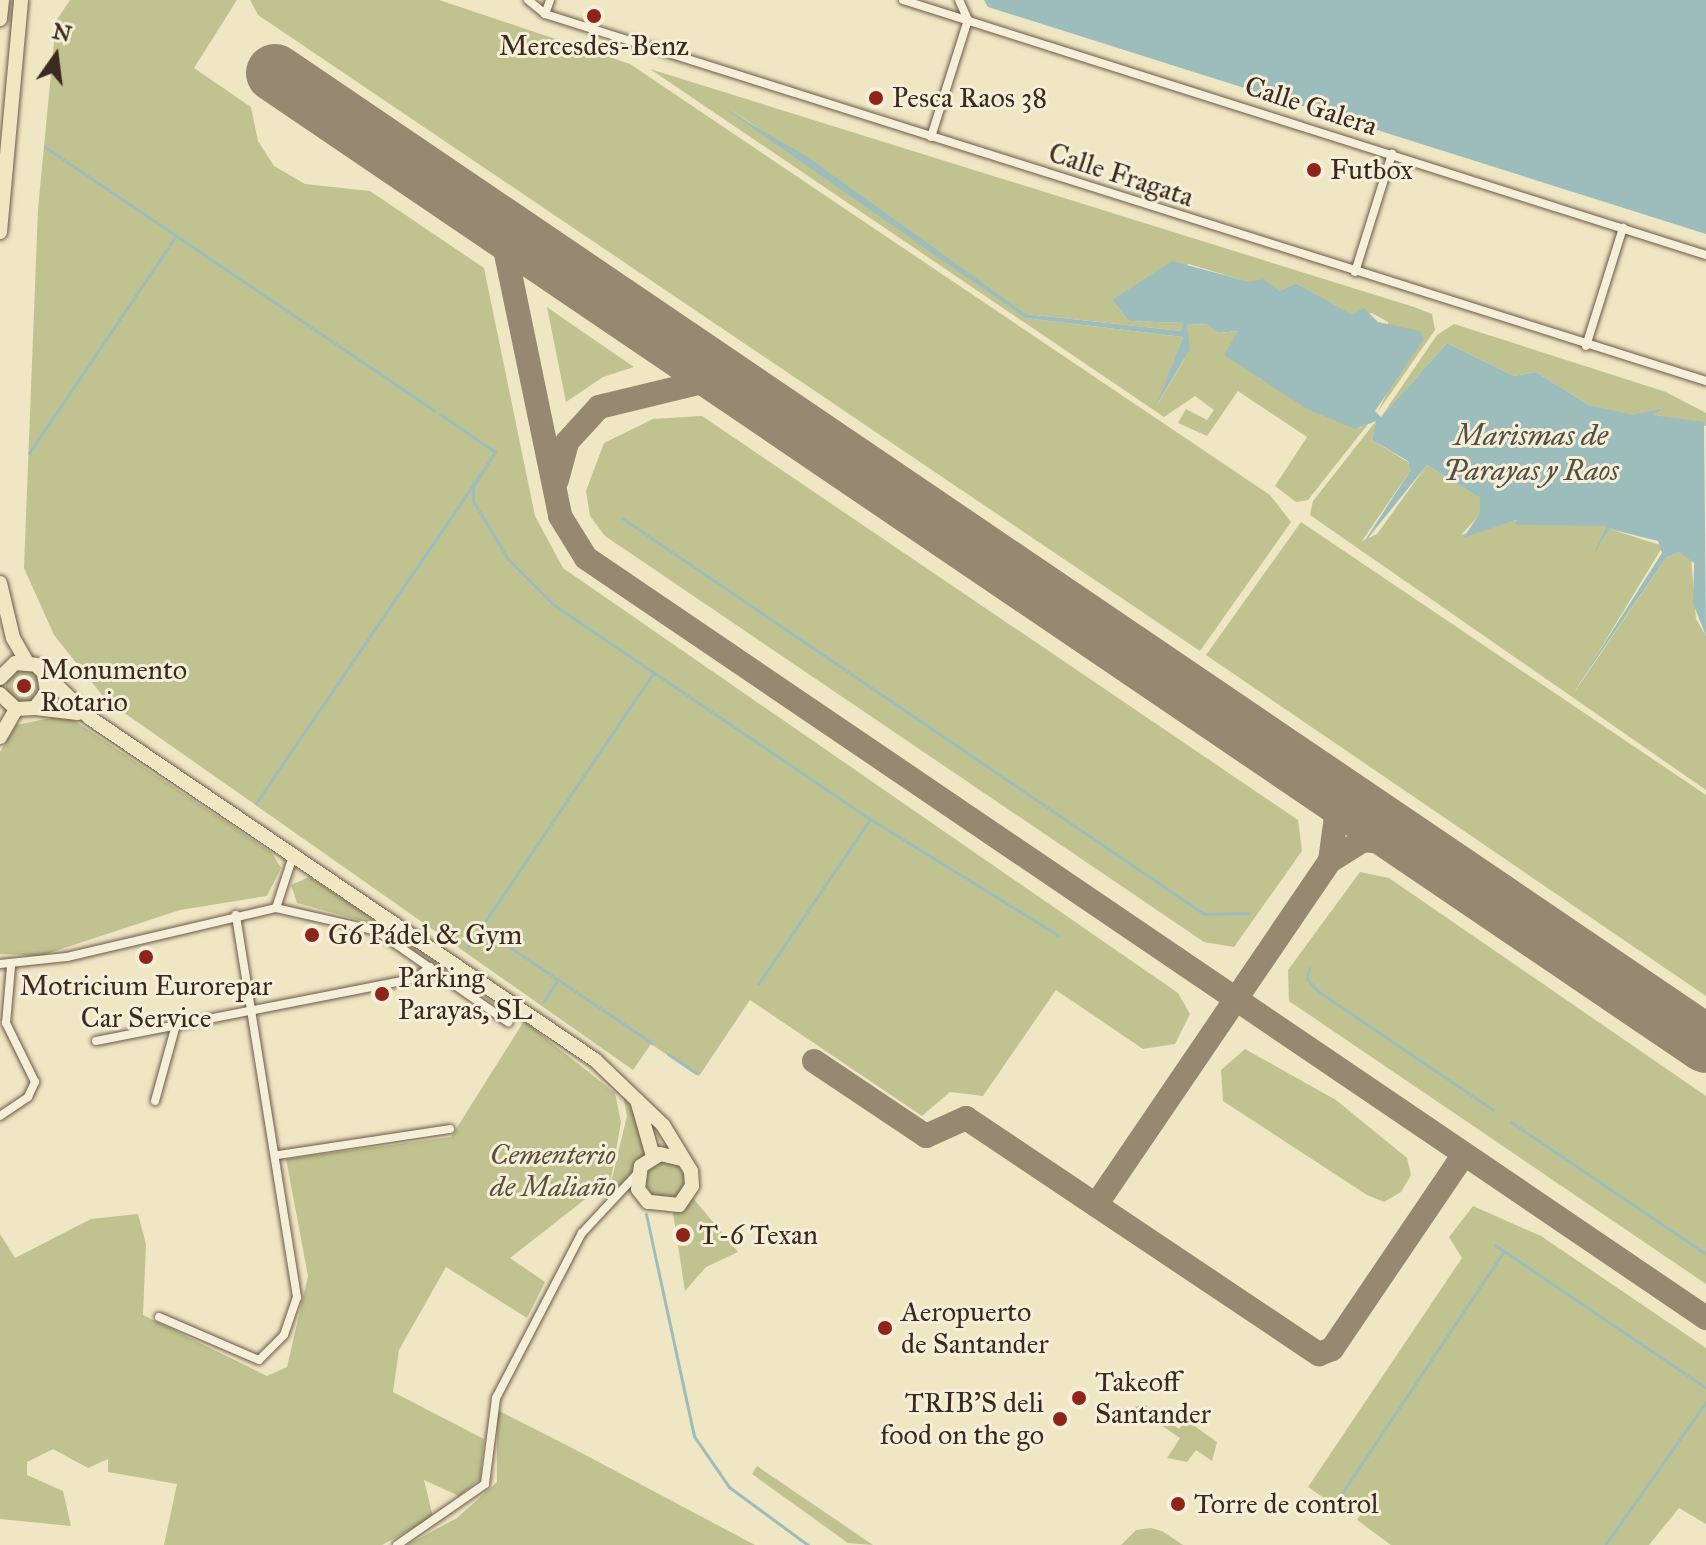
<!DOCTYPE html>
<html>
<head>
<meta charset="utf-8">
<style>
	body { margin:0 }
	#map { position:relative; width:1706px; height:1545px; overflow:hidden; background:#efe6c4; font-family:"IM FELL Great Primer",serif }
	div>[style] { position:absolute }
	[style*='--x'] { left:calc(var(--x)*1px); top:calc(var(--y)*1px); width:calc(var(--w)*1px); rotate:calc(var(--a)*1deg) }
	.green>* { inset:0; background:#c0c38f }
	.round { border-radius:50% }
	.water>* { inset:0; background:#9dbdbd }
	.stream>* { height:3px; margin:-1.5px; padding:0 1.5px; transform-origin:1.5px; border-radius:1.5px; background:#9dbdbd }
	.taxiway>* { height:24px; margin:-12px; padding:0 12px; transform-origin:12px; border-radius:12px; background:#968871 }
	.runway>* { height:58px; margin:-29px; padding:0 29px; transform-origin:29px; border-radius:29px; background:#968871 }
	.roads { filter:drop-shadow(0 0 2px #695948) drop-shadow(0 0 2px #695948) }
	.minor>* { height:8px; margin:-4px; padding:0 4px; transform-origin:4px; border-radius:4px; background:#f5efd9 }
	.trunk>* { height:14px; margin:-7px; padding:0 7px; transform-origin:7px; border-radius:7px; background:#efe6c4 }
	.motorway>* { height:14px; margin:-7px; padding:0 7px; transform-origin:7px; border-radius:7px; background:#efe6c4 }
	.dots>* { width:22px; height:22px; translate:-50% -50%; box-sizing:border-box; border:4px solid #f5efd9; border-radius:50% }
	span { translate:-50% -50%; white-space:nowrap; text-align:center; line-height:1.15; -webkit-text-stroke:6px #f5efd9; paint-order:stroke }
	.poi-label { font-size:28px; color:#3c2a1e }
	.left { translate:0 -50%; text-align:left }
	.right { translate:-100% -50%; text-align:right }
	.street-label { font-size:28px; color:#3c2a1e }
	.park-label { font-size:28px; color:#5d503a; font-style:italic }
	.water-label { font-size:30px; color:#544f46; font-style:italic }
	.north { position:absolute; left:16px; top:16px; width:80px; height:80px; -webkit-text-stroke:6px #f5efd9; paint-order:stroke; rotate:14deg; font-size:22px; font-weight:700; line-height:32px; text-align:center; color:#3c2a1e }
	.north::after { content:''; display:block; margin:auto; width:28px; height:36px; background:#3c2a1e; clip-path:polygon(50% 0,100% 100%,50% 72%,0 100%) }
</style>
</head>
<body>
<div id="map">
	<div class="green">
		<div style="clip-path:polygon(70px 0,237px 0,194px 68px,251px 107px,258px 141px,274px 166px,305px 184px,370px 191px,484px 268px,535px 516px,563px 568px,1178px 993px,1190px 1014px,1175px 1044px,1143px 1049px,1056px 990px,983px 1096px,950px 1092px,922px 1116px,750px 1000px,699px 1076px,651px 1044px,633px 1070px,106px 700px,54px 635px,24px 568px,38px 209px,56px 21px)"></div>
		<div style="clip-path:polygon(250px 0,439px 0,630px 64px,1270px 495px,1291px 522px,1200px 651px,258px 15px)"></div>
		<div style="clip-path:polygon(650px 69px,1414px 307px,1432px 314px,1435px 330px,1377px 413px,1388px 391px,1388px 322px,1372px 313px,1352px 316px,1296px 283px,1279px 291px,1189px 264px,1112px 300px,1129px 321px,1185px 323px,1181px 331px,1026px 314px,726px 106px,1025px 318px,1183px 337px,1157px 405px,1185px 358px,1187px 325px,1208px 324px,1218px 333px,1238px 331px,1232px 346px,1259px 378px,1360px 428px,1372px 419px,1308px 500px,1296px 502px,1275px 486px,1307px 437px,1238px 391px,1207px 436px,1178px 423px,1186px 409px,1207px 420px,1214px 410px,1195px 396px,1164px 417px)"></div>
		<div style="clip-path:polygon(547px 307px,580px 330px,634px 367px,603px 377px,566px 402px)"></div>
		<div style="clip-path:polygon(1454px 324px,1666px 392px,1706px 413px,1706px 426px,1651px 415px,1666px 407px,1633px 416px,1589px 405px,1536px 372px,1514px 376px,1447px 343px,1381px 417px,1437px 335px)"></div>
		<div style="clip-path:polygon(702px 416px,1298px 820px,1302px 851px,1234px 947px,1204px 942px,605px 536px,590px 516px,586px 491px,604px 443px,653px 419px)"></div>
		<div style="clip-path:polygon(1376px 421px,1372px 440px,1408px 462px,1410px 471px,1362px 541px,1377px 534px,1427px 465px,1480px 498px,1481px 513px,1461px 535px,1517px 520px,1608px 526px,1599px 546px,1610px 529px,1663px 546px,1573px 694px,1666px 558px,1679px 552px,1691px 557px,1696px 619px,1706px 636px,1706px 790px,1310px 515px,1313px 501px)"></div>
		<div style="clip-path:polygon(1301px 522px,1706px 795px,1706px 996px,1206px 655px)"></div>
		<div class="round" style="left:6px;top:669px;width:34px;height:34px"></div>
		<div style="clip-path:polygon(66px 715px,272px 853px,281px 868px,267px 896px,180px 910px,40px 956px,0 954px,0 752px,16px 725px)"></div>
		<div style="clip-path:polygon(1360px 872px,1389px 878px,1706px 1096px,1706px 1284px,1289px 1001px,1288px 970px)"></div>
		<div style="clip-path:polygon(309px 877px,361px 911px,381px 926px,297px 903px,291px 885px)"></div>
		<div style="clip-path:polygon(524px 1021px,615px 1093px,621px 1122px,611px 1179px,510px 1258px,545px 1282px,527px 1318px,446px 1267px,399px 1350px,393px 1392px,484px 1439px,480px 1479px,459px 1496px,424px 1480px,433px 1517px,382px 1545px,164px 1545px,177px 1484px,108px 1472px,108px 1459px,88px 1468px,53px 1449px,27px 1462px,27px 1475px,63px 1491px,71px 1526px,0 1519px,0 1234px,15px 1258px,91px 1219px,138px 1214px,146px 1244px,143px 1315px,267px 1376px,287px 1367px,308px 1276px,286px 1159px,451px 1137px)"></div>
		<div style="clip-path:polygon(1245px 1049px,1336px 1100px,1407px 1158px,1411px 1175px,1401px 1192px,1384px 1202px,1367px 1195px,1223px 1101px,1221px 1070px)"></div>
		<div style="clip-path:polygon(623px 1095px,635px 1113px,646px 1152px,632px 1178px,609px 1191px,627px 1116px)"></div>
		<div class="round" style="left:646px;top:1161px;width:38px;height:38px"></div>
		<div style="clip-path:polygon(693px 1198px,738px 1252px,706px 1267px,685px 1291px,673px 1213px)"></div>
		<div style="clip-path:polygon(1473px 1206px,1541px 1236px,1706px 1348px,1706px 1524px,1679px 1508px,1649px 1545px,1391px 1545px,1357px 1520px,1366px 1506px,1358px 1502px,1349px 1515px,1308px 1487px,1462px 1258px,1449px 1237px)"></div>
		<div style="clip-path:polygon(1144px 1404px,1179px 1429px,1186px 1420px,1217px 1442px,1212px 1461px,1196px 1450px,1187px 1462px,1167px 1458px,1180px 1438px,1135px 1407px)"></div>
		<div style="clip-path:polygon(497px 1410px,576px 1450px,755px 1545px,407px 1545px,457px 1518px,497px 1482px)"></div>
		<div style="clip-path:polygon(757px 1466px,873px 1545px,848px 1543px,752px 1474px)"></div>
		<div style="clip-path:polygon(1151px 1528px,1162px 1531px,1183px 1545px,1121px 1545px,1136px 1530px)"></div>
	</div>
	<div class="water">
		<div style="clip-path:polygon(984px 0,1706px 0,1706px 234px,988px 7px)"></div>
		<div style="clip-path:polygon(724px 108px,809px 158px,1026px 314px,1181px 331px,1184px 323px,1129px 321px,1112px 300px,1172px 261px,1250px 282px,1264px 279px,1279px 291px,1296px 283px,1352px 315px,1364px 308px,1378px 322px,1420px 331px,1424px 339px,1375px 411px,1381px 417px,1447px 343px,1514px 376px,1536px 372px,1589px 405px,1633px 415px,1667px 407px,1652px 415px,1704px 422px,1706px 636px,1693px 603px,1694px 563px,1679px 552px,1666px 558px,1572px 694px,1662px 553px,1658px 541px,1610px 529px,1593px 555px,1607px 526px,1516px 525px,1516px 520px,1463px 538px,1480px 513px,1480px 498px,1427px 465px,1360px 548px,1410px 471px,1408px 461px,1372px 440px,1376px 421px,1355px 429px,1307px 409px,1224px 355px,1238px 331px,1218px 333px,1207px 324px,1187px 325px,1190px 349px,1156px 406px,1183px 337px,1025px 318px)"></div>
	</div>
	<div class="stream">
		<div style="--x:45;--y:147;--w:470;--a:34.1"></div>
		<div style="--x:170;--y:245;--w:12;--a:-59"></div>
		<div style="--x:440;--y:414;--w:67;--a:34.6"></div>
		<div style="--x:495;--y:452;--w:40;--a:122.9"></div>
		<div style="--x:473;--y:486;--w:15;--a:90"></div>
		<div style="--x:473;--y:501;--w:68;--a:58.9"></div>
		<div style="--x:508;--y:559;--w:65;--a:45"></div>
		<div style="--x:554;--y:605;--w:382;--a:34.1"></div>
		<div style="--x:870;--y:819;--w:221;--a:31.7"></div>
		<div style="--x:29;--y:453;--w:248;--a:-55.9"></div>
		<div style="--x:622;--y:518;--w:704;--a:34.23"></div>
		<div style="--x:1204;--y:914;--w:44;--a:-1.3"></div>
		<div style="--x:256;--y:803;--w:403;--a:-55.7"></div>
		<div style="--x:481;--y:928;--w:206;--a:33.9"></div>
		<div style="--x:467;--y:948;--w:332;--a:-55.9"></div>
		<div style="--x:1309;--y:968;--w:11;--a:100"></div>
		<div style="--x:1307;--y:979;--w:18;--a:47"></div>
		<div style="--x:1319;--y:992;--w:210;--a:34.1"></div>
		<div style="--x:758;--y:984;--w:199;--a:-55.8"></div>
		<div style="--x:544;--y:1001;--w:24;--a:-57"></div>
		<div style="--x:668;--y:1054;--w:34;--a:34"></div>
		<div style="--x:1511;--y:1122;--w:235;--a:34.1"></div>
		<div style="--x:646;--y:1214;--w:227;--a:77.8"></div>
		<div style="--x:694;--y:1436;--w:62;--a:55.5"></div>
		<div style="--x:729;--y:1487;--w:98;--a:36.3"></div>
		<div style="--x:1495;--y:1245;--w:255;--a:34.1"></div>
		<div style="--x:1338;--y:1499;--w:298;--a:-56.2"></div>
		<div style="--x:1605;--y:1545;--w:175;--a:-54.8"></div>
	</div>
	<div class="taxiway">
		<div style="--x:500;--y:225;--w:297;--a:78.3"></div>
		<div style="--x:560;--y:516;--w:49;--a:58.2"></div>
		<div style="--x:586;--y:558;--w:1354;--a:34.16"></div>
		<div style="--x:557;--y:480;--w:39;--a:-75"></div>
		<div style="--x:567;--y:442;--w:47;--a:-47.6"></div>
		<div style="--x:599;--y:407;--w:128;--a:-13.6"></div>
		<div style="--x:1304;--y:771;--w:56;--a:55.2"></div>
		<div style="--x:1336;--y:817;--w:44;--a:97.8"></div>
		<div style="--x:814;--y:1061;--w:135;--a:33.8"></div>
		<div style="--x:926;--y:1136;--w:44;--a:-24.2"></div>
		<div style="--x:966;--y:1118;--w:425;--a:33.8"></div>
		<div style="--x:1319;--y:1354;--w:14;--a:-21"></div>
		<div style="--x:1332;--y:1349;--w:235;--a:-55.9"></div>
		<div style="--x:1096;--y:1205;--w:416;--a:-55.8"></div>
		<div style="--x:1330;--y:861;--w:39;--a:-32"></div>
		<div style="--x:1363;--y:840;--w:50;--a:5.7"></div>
	</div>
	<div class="runway">
		<div style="--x:275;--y:73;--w:1729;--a:34.16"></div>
	</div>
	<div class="roads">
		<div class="minor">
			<div style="--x:528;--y:0;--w:22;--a:39"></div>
			<div style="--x:545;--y:14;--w:1218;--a:17.54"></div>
			<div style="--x:903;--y:0;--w:843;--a:17.62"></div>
			<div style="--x:545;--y:14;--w:15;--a:-70"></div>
			<div style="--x:931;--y:137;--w:123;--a:-72.5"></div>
			<div style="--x:968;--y:20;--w:22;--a:-114"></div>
			<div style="--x:1355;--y:272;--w:124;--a:-72.6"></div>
			<div style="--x:1586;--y:346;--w:124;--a:-72.6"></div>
			<div style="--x:276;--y:908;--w:104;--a:12.8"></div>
			<div style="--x:377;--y:931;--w:160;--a:34.8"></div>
			<div style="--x:0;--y:964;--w:67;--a:-6"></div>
			<div style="--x:67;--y:957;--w:215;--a:-13.2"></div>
			<div style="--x:276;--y:908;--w:55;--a:-71.9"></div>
			<div style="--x:96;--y:1041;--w:326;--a:-11.1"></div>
			<div style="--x:416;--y:978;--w:18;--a:-38"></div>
			<div style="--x:155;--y:1101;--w:83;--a:-74.6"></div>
			<div style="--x:0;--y:1116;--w:34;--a:-34"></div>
			<div style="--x:28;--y:1097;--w:17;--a:-65"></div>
			<div style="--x:35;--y:1082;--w:66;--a:-116.2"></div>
			<div style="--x:6;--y:1023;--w:56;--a:-84.9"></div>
			<div style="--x:278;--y:1155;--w:174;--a:-8.6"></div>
			<div style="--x:159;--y:1317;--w:109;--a:23.3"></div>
			<div style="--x:259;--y:1360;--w:35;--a:-45"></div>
			<div style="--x:284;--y:1335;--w:40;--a:-71.1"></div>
			<div style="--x:297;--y:1297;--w:387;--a:-99.1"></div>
			<div style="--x:397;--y:1545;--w:107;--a:-34.7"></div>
			<div style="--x:485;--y:1484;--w:87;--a:-82.7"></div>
			<div style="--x:496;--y:1398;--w:186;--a:-62.5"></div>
			<div style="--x:582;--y:1233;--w:81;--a:-47"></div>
		</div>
		<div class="trunk">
			<div style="--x:0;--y:678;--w:21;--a:-45"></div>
			<div style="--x:15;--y:663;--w:21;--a:5"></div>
			<div style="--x:36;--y:665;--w:76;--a:44.5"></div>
			<div style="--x:90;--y:718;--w:610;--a:34.11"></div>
			<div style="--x:595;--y:1060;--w:94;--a:43.7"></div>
			<div style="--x:663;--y:1125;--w:54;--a:58.7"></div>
			<div style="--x:691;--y:1171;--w:15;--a:86"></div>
			<div style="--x:692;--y:1186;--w:23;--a:124"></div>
			<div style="--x:679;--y:1205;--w:31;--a:-174"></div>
			<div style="--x:648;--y:1202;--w:16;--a:-128"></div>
			<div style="--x:638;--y:1189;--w:23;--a:-83"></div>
			<div style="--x:641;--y:1166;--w:22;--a:-32"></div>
			<div style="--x:660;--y:1154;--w:23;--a:13"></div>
			<div style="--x:0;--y:694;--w:22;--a:43"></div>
			<div style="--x:16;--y:709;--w:19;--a:-3"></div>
			<div style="--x:35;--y:708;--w:20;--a:-53"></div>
			<div style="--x:47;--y:692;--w:19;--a:-99"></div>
			<div style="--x:35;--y:708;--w:43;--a:6.6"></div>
			<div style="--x:637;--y:1100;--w:58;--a:74.1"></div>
		</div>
		<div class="motorway">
			<div style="--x:0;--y:19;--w:19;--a:-84"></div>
			<div style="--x:0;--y:232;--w:233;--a:-84.8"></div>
			<div style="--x:0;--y:583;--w:57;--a:76.7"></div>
			<div style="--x:13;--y:638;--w:28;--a:60"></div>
			<div style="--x:0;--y:737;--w:32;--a:-60"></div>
		</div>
	</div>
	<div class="dots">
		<div style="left:594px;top:16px;background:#8f2418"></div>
		<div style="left:876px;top:98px;background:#8f2418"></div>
		<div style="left:1314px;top:170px;background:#8f2418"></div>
		<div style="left:24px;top:686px;background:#8f2418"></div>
		<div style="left:312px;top:935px;background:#8f2418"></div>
		<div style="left:146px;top:957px;background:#8f2418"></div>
		<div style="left:382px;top:994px;background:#8f2418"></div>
		<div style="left:683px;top:1235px;background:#8f2418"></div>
		<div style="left:885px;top:1328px;background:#8f2418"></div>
		<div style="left:1079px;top:1398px;background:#8f2418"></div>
		<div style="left:1060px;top:1419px;background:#8f2418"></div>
		<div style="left:1178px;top:1504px;background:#8f2418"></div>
	</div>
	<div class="poi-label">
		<span style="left:594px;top:46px">Mercesdes-Benz</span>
		<span class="left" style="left:892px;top:98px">Pesca Raos 38</span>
		<span class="left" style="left:1330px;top:170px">Futbox</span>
		<span class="left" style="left:40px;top:686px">Monumento<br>Rotario</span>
		<span class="left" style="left:328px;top:935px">G6 Pádel &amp; Gym</span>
		<span class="left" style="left:398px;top:994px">Parking<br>Parayas, SL</span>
		<span style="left:146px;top:1002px">Motricium Eurorepar<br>Car Service</span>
		<span class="left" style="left:699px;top:1235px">T-6 Texan</span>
		<span class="left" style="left:901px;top:1328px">Aeropuerto<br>de Santander</span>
		<span class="left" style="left:1095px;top:1398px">Takeoff<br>Santander</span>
		<span class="right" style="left:1044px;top:1419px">TRIB'S deli<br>food on the go</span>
		<span class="left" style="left:1194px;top:1504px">Torre de control</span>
	</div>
	<div class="street-label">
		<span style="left:1311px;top:106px;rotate:18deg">Calle Galera</span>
		<span style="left:1121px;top:175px;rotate:18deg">Calle Fragata</span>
	</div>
	<div class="park-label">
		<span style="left:553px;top:1171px">Cementerio<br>de Maliaño</span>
	</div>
	<div class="water-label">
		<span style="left:1531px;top:452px">Marismas de<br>Parayas y Raos</span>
	</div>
	<div class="north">N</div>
</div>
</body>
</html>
